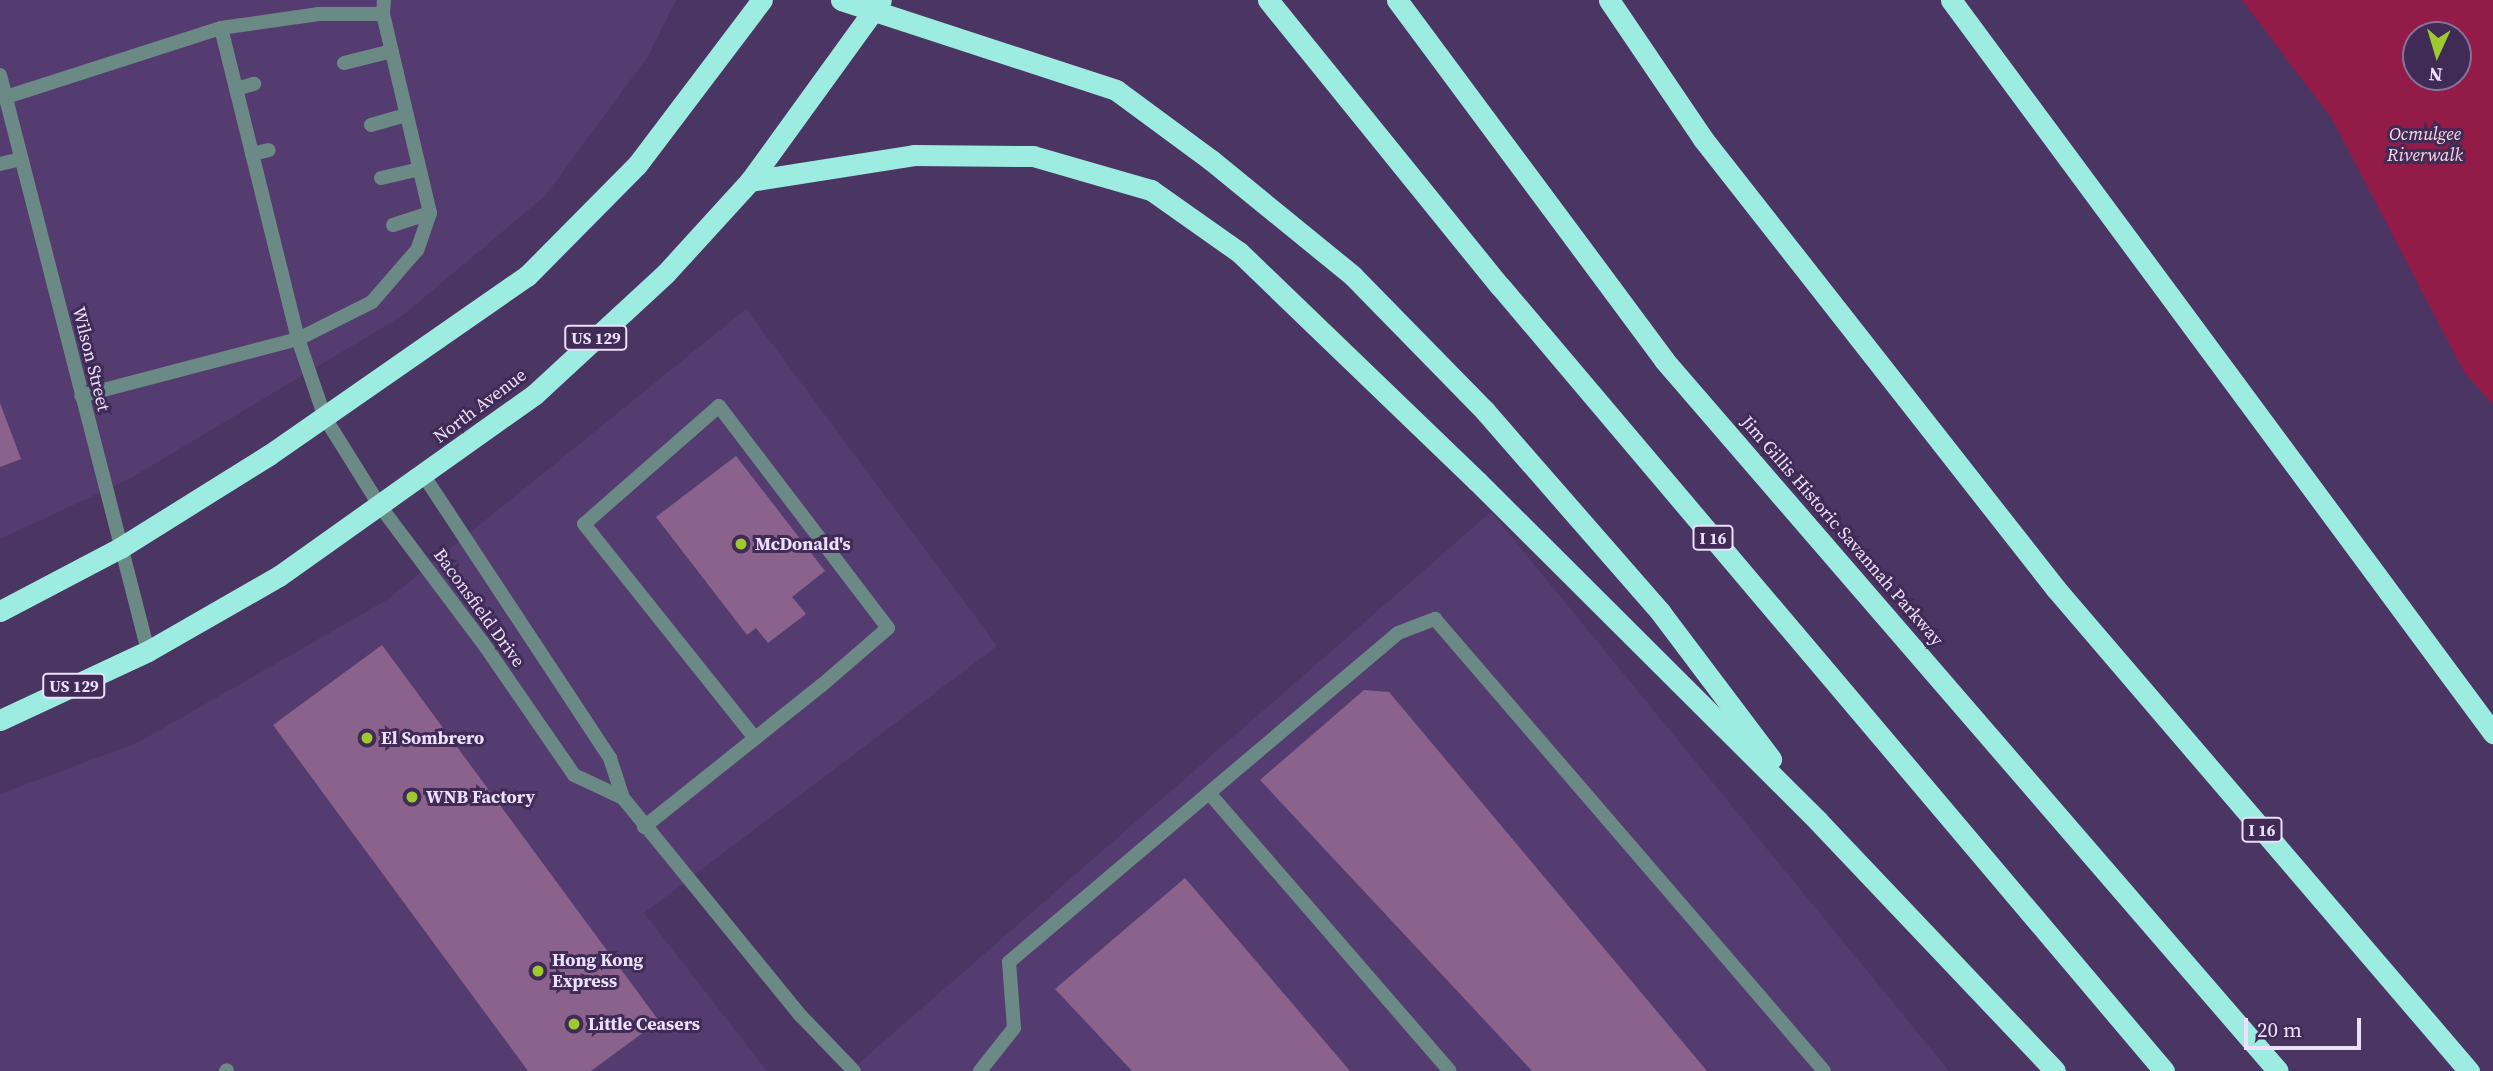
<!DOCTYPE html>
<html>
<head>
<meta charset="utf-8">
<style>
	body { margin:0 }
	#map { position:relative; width:2493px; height:1071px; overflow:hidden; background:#4b3663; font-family:"Source Serif 4",serif }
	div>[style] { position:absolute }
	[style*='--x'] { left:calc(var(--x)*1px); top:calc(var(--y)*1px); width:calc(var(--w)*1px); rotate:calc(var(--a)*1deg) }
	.built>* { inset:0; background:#553c70 }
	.green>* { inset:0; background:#921b47 }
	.building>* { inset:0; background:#8a628c }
	.lane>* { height:14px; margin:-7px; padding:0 7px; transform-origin:7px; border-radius:7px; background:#6b8a85 }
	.street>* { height:14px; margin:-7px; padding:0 7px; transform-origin:7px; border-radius:7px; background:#6b8a85 }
	.highway>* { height:21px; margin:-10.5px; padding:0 10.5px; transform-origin:10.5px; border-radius:10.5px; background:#9dece1 }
	.dots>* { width:19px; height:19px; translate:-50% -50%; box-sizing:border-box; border:4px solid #402b57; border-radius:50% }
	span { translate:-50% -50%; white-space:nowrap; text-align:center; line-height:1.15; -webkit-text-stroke:6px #402b57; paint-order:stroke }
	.shield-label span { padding:2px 5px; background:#402b57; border:2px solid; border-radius:5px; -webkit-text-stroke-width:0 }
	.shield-label { font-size:16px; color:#ece0fc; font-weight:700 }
	.park-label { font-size:18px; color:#fbdae0; font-style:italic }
	.street-label { font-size:18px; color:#ece0fc }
	.poi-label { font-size:18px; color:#ece0fc; font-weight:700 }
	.left { translate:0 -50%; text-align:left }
	.north { position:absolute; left:2402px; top:21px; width:70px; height:70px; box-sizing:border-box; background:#402b57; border:2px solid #857399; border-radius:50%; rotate:184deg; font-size:19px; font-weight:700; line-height:28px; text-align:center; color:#ece0fc }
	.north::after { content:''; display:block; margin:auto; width:24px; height:32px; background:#9eca2f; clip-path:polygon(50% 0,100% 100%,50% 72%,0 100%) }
	.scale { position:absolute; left:2244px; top:1018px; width:117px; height:32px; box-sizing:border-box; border:4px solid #ece0fc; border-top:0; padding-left:9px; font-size:21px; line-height:24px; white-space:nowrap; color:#ece0fc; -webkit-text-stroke:5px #402b57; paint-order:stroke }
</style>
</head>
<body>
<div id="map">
	<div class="built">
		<div style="clip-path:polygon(0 0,676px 0,648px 56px,545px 196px,402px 316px,129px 479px,0 539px)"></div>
		<div style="clip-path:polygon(746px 309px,997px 646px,644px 913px,767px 1071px,0 1071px,0 794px,139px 742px,387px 600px)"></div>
		<div style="clip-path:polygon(1491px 512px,1949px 1071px,850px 1071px)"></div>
	</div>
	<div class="green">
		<div style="clip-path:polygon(evenodd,2242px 0,2493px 0,2493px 405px,2464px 372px,2332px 119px,2242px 0,2416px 35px,2458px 35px,2458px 77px,2416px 77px,2416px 35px)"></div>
	</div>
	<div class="building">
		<div style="clip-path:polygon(0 403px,21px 459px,0 467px)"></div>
		<div style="clip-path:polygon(736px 456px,825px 571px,792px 597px,806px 614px,768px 643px,756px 628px,747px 635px,656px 517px)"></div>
		<div style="clip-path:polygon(382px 645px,659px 1021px,591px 1071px,528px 1071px,273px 725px)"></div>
		<div style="clip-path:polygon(1364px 690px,1389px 692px,1707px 1071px,1532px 1071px,1260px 780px)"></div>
		<div style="clip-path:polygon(1185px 878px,1350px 1071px,1132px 1071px,1055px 989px)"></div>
	</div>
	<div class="lane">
		<div style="--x:383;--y:14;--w:14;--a:-86"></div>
		<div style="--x:221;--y:28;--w:320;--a:76.1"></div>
		<div style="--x:298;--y:339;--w:83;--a:71.1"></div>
		<div style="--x:344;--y:63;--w:49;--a:-14"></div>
		<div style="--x:236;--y:89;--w:19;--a:-16"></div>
		<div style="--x:6;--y:97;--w:226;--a:-17.8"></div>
		<div style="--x:221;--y:28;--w:99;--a:-8.1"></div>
		<div style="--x:319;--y:14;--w:64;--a:0"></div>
		<div style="--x:383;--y:14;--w:204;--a:76.7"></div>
		<div style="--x:430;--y:213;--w:39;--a:109"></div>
		<div style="--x:417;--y:250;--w:69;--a:130.9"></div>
		<div style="--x:372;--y:302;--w:83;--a:153.4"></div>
		<div style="--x:298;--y:339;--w:224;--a:165.3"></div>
		<div style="--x:371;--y:125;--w:37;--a:-16"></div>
		<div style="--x:252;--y:154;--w:17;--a:-13"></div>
		<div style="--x:0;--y:164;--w:22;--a:-13"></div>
		<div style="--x:381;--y:178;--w:39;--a:-13"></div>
		<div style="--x:393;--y:225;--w:39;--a:-18"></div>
		<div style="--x:1209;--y:793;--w:367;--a:49.1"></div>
		<div style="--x:644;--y:827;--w:228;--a:-38.6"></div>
		<div style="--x:822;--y:685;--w:87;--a:-40.8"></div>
		<div style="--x:888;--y:628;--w:279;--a:-127.3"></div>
		<div style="--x:719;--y:406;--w:179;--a:138.8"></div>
		<div style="--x:584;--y:524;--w:274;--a:51.4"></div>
		<div style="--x:226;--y:1071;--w:1;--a:-45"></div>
		<div style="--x:980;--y:1071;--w:55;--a:-51.7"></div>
		<div style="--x:1014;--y:1028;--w:66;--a:-94.3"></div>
		<div style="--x:1009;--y:962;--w:509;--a:-40.22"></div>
		<div style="--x:1398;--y:633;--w:40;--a:-21"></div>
		<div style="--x:1435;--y:619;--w:596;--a:49.28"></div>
	</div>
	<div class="street">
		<div style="--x:0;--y:75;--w:595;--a:75.59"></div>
		<div style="--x:325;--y:418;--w:104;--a:58"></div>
		<div style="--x:380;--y:506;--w:171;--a:53.1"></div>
		<div style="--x:483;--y:643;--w:160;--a:55.4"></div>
		<div style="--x:574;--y:775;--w:54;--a:25.1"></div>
		<div style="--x:424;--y:476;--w:338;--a:56.6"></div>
		<div style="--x:610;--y:758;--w:42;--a:72"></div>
		<div style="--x:623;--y:798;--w:281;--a:50.8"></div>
		<div style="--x:801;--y:1016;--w:76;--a:46.1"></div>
	</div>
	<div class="highway">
		<div style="--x:841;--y:0;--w:289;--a:18.1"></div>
		<div style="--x:1116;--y:90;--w:118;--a:36.4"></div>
		<div style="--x:1211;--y:160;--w:183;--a:39.2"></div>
		<div style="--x:1353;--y:276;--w:189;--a:45.6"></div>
		<div style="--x:1485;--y:411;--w:268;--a:48.9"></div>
		<div style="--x:1661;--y:613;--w:183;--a:53"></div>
		<div style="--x:1268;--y:0;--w:368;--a:51"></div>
		<div style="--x:1500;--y:286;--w:1028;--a:49.77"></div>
		<div style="--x:1397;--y:0;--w:448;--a:53.4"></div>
		<div style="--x:1664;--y:360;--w:939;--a:49.19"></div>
		<div style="--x:1609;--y:0;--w:168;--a:55.9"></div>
		<div style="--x:1703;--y:139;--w:572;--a:51.89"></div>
		<div style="--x:2056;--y:589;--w:635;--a:49.41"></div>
		<div style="--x:1951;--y:0;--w:912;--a:53.52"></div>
		<div style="--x:750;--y:181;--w:166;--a:-9"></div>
		<div style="--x:914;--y:155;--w:119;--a:0.5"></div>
		<div style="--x:1033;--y:156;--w:123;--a:16.1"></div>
		<div style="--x:1151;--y:190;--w:108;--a:35.2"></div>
		<div style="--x:1239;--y:252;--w:330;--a:43.9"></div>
		<div style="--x:1477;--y:481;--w:482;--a:44.9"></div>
		<div style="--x:1818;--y:821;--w:344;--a:46.5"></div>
		<div style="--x:0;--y:611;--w:136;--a:-27.7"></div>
		<div style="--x:120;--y:548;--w:176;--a:-32"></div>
		<div style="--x:269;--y:455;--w:314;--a:-34.8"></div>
		<div style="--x:527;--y:276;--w:156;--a:-45.3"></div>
		<div style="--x:637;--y:165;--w:207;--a:-52.9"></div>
		<div style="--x:0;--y:720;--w:163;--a:-25"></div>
		<div style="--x:148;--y:651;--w:151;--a:-29.8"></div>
		<div style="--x:279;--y:576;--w:314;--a:-35.4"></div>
		<div style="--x:535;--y:394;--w:178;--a:-42.7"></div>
		<div style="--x:666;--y:273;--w:125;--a:-47.6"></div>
		<div style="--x:750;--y:181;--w:223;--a:-54.1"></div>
	</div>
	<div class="dots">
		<div style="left:741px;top:544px;background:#9eca2f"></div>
		<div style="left:367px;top:738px;background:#9eca2f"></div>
		<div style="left:412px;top:797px;background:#9eca2f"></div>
		<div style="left:538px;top:971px;background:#9eca2f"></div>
		<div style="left:574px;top:1024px;background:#9eca2f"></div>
	</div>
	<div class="shield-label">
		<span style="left:596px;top:338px">US 129</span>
		<span style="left:1713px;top:538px">I 16</span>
		<span style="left:74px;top:686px">US 129</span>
		<span style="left:2262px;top:830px">I 16</span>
	</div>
	<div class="park-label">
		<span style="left:2425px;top:145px">Ocmulgee<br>Riverwalk</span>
	</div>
	<div class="street-label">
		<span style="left:91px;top:359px;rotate:76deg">Wilson Street</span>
		<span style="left:480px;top:406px;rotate:-37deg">North Avenue</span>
		<span style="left:1842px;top:531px;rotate:49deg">Jim Gillis Historic Savannah Parkway</span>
		<span style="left:479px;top:608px;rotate:54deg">Baconsfield Drive</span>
	</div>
	<div class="poi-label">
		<span class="left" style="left:755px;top:544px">McDonald's</span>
		<span class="left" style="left:381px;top:738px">El Sombrero</span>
		<span class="left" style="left:426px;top:797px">WNB Factory</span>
		<span class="left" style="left:552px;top:971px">Hong Kong<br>Express</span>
		<span class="left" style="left:588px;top:1024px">Little Ceasers</span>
	</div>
	<div class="north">N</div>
	<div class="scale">20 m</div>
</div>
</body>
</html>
